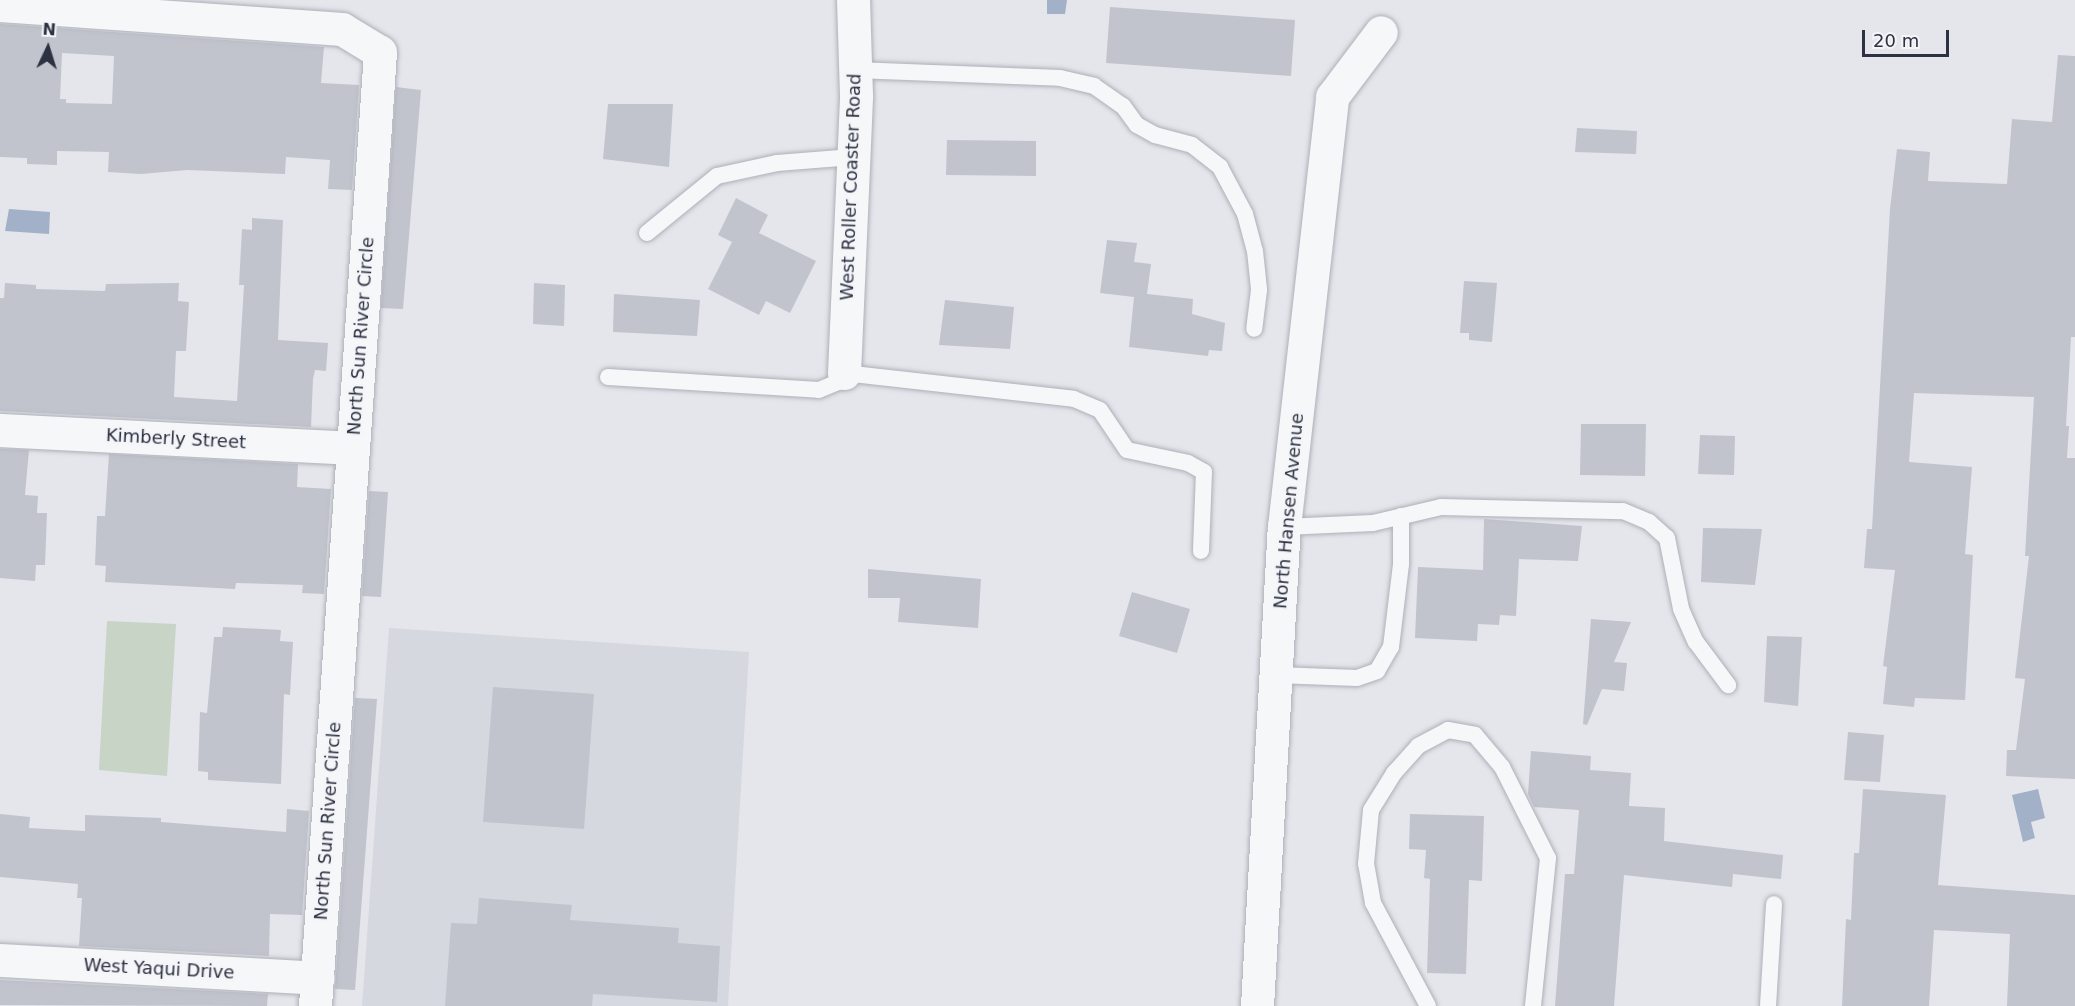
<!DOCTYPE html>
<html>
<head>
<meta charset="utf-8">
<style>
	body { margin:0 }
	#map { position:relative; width:2075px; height:1006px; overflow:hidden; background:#e4e6eb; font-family:"DejaVu Sans",sans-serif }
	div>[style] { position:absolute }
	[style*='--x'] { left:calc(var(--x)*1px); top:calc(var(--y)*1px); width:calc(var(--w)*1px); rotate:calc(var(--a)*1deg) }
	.built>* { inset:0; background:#d6d8df }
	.green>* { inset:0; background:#c7d4c6 }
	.water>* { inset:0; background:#a2b0c8 }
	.building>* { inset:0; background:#c1c4cd }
	.roads { filter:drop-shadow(0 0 2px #adb0b8) drop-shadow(0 0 2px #adb0b8) }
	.service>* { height:16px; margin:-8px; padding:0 8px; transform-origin:8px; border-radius:8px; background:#f6f7f9 }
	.minor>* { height:33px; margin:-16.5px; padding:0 16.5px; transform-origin:16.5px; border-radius:16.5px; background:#f6f7f9 }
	span { translate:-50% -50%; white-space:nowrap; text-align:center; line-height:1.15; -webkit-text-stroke:4.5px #f3f5f8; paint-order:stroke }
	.street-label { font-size:18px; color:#2d3242 }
	.north { position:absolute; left:18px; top:18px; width:60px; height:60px; -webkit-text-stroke:4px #f3f5f8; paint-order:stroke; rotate:4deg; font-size:16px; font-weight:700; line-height:24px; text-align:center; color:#2d3242 }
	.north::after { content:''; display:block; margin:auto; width:21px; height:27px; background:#2d3242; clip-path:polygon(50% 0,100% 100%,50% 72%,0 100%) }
	.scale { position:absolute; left:1862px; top:30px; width:87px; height:27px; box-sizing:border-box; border:3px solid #2d3242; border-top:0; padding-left:8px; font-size:18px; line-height:21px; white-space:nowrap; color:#2d3242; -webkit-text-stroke:4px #f3f5f8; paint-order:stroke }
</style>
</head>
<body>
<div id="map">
	<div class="built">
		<div style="clip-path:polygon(389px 628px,749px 652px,728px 1006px,362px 1006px)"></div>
	</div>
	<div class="green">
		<div style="clip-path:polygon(107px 621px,176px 624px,167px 776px,99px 770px)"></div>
	</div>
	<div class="water">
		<div style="clip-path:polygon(1047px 0,1067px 0,1065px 14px,1047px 14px)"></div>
		<div style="clip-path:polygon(9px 209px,50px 212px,49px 234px,5px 231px)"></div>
		<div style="clip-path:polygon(2038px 789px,2045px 818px,2031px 822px,2035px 838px,2023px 842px,2012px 795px)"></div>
	</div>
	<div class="building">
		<div style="clip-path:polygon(1110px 7px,1295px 20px,1291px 76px,1106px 63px)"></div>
		<div style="clip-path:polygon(evenodd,0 24px,324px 47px,321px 83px,359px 85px,352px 190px,328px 189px,330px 160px,286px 157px,285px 174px,188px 170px,141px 174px,108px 172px,109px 152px,57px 151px,57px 165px,27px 164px,27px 158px,0 157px,0 24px,62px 53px,114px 56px,112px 104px,66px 103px,66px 99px,60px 99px,62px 53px)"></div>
		<div style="clip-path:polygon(2058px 55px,2075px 56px,2075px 337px,2071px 337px,2066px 426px,2069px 426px,2067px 458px,2075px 458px,2075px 779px,2006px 776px,2007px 750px,2016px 750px,2025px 679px,2015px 678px,2029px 556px,2025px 556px,2034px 397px,1914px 393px,1909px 462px,1972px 467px,1965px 554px,1973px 555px,1965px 700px,1915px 698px,1914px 707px,1883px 704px,1887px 667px,1883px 666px,1895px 570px,1864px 568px,1867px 529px,1872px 529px,1890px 209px,1897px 149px,1930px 152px,1928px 181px,2007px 184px,2012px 119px,2052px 122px)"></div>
		<div style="clip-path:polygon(396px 87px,421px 90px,403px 309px,381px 308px)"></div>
		<div style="clip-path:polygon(608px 104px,673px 104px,669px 167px,603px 159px)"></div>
		<div style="clip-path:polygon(1577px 128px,1637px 131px,1636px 154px,1575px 152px)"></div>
		<div style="clip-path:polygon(947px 140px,1036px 141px,1036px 176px,946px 175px)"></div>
		<div style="clip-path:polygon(736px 198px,768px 215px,759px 233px,816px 261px,790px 313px,766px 301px,759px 315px,708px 289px,732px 242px,718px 235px)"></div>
		<div style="clip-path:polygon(252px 218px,283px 220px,278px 340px,328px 343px,326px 371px,315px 370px,313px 379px,311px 427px,0 411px,0 298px,4px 298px,5px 283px,36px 285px,36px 289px,105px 291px,106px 284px,179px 283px,178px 301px,189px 302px,186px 351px,176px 351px,174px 397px,237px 401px,244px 285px,239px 285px,242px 229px,252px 230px)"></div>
		<div style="clip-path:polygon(1107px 240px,1137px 243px,1134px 262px,1151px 264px,1147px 294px,1193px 299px,1192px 314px,1225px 323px,1222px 351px,1209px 350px,1208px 356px,1129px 347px,1134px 297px,1100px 293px)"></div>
		<div style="clip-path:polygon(1464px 281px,1497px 283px,1492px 342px,1469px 340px,1469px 333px,1460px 333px)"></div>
		<div style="clip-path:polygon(534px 283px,565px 285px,564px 326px,533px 324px)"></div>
		<div style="clip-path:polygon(614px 294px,700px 300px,697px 336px,613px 332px)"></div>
		<div style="clip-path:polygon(945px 300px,1014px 307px,1010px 349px,939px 345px)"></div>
		<div style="clip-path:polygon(1581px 424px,1646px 424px,1645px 476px,1580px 475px)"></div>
		<div style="clip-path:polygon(1700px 435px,1735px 436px,1734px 475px,1698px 474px)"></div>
		<div style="clip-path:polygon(0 449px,29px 450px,25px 495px,38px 496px,37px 513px,47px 513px,45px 565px,36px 565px,35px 581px,0 578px)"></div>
		<div style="clip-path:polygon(109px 454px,298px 464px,297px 487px,331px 489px,324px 594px,302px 593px,303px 585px,236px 583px,235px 589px,105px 582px,106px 566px,95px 565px,97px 516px,105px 516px)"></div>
		<div style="clip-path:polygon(369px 491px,388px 492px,381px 597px,362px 596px)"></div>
		<div style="clip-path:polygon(1484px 519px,1582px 526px,1578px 561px,1519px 559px,1516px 616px,1500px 615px,1499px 625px,1478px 624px,1477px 641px,1415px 638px,1418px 567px,1483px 570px)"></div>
		<div style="clip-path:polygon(1703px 528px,1762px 529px,1755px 585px,1701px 582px)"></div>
		<div style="clip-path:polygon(868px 569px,981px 579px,978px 628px,898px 622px,900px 598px,868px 598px)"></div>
		<div style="clip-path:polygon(1132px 592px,1190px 609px,1177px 653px,1119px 636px)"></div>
		<div style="clip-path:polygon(1591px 619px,1631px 622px,1614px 662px,1627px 663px,1624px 691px,1602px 689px,1587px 725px,1583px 724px)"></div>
		<div style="clip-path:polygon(223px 627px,281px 630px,280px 641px,293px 642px,290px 695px,284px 694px,281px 784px,208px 780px,208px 772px,198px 771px,200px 712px,207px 713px,214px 637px,222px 637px)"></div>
		<div style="clip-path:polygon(1767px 636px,1802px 637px,1798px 706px,1764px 702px)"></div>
		<div style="clip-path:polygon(493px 687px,594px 694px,584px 829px,483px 822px)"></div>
		<div style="clip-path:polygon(355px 698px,377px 699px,355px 990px,335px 989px)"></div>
		<div style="clip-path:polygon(1848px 732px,1884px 735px,1880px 782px,1844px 780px)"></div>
		<div style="clip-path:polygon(1531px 751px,1591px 756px,1590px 770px,1631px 773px,1629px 806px,1665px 808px,1664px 841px,1783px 855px,1781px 879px,1733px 874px,1732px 887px,1624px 875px,1614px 1006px,1555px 1006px,1565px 874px,1574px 874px,1579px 810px,1534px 807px,1528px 794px)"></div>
		<div style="clip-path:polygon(1863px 789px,1946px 795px,1938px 885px,2075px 895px,2075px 1006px,2007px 1006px,2010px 934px,1934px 930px,1929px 1006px,1842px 1006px,1846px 919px,1851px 920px,1854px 853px,1859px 853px)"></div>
		<div style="clip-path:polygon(287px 809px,309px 811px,302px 915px,270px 914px,269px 956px,79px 946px,82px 898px,77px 898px,78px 884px,0 877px,0 814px,30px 817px,29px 828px,85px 831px,85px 815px,161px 818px,161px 822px,286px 832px)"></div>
		<div style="clip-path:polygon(1410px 814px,1484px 816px,1482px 881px,1469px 880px,1466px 974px,1427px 973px,1430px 879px,1424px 878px,1426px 850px,1409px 849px)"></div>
		<div style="clip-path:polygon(479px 898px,572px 905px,570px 920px,679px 928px,678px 943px,720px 946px,717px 1002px,593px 994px,592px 1006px,445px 1006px,451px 923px,477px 924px)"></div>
		<div style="clip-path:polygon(0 980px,268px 994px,267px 1006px,0 1005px)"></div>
	</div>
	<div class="roads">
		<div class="service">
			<div style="--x:855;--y:70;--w:205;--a:2.2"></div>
			<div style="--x:1060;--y:78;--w:35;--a:13"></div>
			<div style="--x:1094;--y:86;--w:35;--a:35"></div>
			<div style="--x:1123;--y:106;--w:24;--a:54"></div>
			<div style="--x:1137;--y:125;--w:21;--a:29"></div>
			<div style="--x:1155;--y:135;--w:38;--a:15"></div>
			<div style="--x:1192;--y:145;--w:36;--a:38"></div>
			<div style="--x:1220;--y:167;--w:53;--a:62"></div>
			<div style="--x:1245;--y:214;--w:38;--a:75"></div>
			<div style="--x:1255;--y:251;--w:39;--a:84"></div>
			<div style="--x:1259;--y:290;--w:39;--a:97"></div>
			<div style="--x:647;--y:233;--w:90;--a:-39.2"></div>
			<div style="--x:717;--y:176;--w:61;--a:-12.2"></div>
			<div style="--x:777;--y:163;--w:76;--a:-4.5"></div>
			<div style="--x:608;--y:377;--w:211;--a:3.5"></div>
			<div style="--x:819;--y:390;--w:21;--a:-23"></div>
			<div style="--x:838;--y:382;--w:11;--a:-56"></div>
			<div style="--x:844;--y:373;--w:231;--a:6.4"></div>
			<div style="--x:1074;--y:399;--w:28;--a:23"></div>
			<div style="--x:1100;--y:410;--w:48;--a:56"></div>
			<div style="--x:1127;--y:450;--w:62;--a:12"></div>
			<div style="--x:1188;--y:463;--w:18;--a:29"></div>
			<div style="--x:1204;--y:472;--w:79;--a:92.2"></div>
			<div style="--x:1284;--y:527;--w:89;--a:-2.6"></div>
			<div style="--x:1373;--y:523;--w:70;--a:-13.2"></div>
			<div style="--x:1441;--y:507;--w:182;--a:1.3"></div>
			<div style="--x:1623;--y:511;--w:28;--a:23"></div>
			<div style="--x:1649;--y:522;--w:24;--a:42"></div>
			<div style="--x:1667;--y:538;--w:72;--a:78.8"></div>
			<div style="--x:1681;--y:609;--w:36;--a:66"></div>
			<div style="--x:1696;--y:642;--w:54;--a:53.3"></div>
			<div style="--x:1276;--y:675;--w:81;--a:2.1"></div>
			<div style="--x:1357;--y:678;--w:21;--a:-19"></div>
			<div style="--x:1377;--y:671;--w:28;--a:-60"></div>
			<div style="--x:1391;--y:647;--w:84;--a:-83.1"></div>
			<div style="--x:1401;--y:564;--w:48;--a:-90"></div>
			<div style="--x:1428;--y:1006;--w:117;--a:-118.1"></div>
			<div style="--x:1373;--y:903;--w:40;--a:-100"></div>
			<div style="--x:1366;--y:864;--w:54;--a:-84.7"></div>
			<div style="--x:1371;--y:810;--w:44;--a:-58.1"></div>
			<div style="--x:1394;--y:773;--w:36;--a:-48"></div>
			<div style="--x:1418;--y:746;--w:34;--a:-28"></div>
			<div style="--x:1448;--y:730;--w:27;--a:10"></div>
			<div style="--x:1475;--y:735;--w:42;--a:49.8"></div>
			<div style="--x:1502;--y:767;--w:102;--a:63.2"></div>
			<div style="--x:1548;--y:858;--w:149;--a:95.8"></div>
			<div style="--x:1768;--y:1006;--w:102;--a:-86.6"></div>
		</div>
		<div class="minor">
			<div style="--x:0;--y:5;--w:343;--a:4"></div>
			<div style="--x:342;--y:29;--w:44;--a:31.2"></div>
			<div style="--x:380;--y:52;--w:956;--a:93.9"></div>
			<div style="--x:844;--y:373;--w:278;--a:-87.5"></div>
			<div style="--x:856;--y:95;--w:95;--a:-91.8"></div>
			<div style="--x:0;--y:430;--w:353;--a:2.9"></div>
			<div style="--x:0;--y:960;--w:318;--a:3.2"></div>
			<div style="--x:1257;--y:1006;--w:480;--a:-86.8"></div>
			<div style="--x:1284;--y:527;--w:433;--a:-83.6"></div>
			<div style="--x:1332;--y:97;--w:81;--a:-53"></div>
		</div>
	</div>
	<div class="street-label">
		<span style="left:851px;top:187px;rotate:-88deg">West Roller Coaster Road</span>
		<span style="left:361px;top:336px;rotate:-86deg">North Sun River Circle</span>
		<span style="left:176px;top:439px;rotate:3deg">Kimberly Street</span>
		<span style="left:1289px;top:511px;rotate:-85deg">North Hansen Avenue</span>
		<span style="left:328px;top:821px;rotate:-86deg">North Sun River Circle</span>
		<span style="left:159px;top:969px;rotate:3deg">West Yaqui Drive</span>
	</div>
	<div class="north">N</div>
	<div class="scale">20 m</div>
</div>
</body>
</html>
